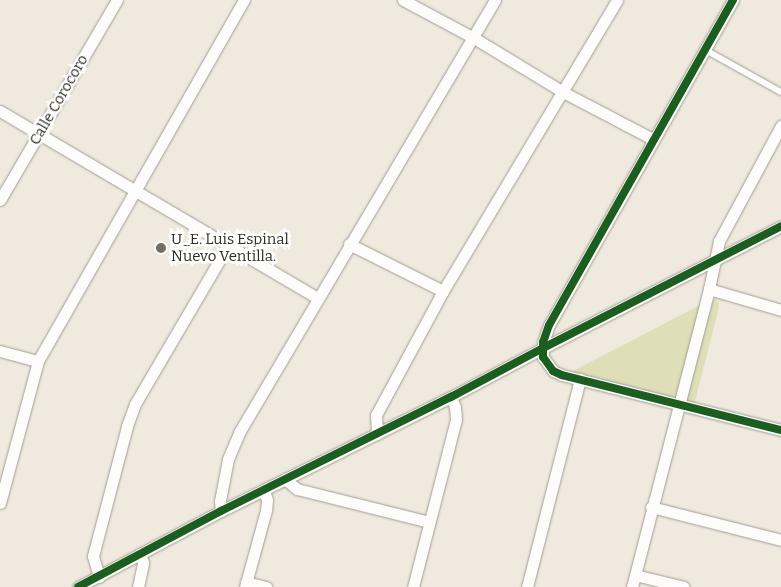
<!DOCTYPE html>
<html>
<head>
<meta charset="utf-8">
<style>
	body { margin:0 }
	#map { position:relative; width:781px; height:587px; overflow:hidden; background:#efe9de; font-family:Bitter,serif }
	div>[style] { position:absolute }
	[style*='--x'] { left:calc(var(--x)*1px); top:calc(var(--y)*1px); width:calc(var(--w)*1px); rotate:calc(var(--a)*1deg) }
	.green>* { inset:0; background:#dedeb7 }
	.roads { filter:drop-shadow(0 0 1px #a29d95) drop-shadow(0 0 1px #a29d95) }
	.service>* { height:5.5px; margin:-2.75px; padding:0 2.75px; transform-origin:2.75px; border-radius:2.75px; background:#fdfcfa }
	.minor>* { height:11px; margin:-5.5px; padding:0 5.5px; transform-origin:5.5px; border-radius:5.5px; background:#fdfcfa }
	.cycleway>* { height:8px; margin:-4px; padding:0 4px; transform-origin:4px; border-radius:4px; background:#1b5e20 }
	.dots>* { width:14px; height:14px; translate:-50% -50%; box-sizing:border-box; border:2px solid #fff; border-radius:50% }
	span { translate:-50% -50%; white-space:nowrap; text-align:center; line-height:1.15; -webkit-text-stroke:5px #fff; paint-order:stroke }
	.street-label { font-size:15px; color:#312d25 }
	.poi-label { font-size:15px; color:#312d25 }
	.left { translate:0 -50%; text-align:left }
</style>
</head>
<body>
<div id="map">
	<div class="green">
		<div style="clip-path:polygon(712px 299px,718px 301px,719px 307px,694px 405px,571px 372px)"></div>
	</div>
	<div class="roads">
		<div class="service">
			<div style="--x:704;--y:49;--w:88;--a:29.2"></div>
		</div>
		<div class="minor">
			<div style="--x:403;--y:0;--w:81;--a:28.2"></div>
			<div style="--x:474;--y:38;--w:104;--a:31.2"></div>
			<div style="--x:563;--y:92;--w:102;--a:27.6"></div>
			<div style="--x:733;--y:0;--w:373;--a:119.5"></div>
			<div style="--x:549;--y:325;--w:18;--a:109"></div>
			<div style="--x:543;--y:342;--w:15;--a:90"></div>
			<div style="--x:543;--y:357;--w:17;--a:54"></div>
			<div style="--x:553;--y:371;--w:10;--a:24"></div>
			<div style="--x:562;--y:375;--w:226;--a:14.1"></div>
			<div style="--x:0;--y:111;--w:368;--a:30.5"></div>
			<div style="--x:0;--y:200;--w:232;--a:-59.7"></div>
			<div style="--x:349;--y:244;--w:105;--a:26.6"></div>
			<div style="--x:709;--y:289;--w:75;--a:16.3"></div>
			<div style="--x:0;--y:351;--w:39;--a:15"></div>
			<div style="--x:377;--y:434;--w:19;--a:-93"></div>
			<div style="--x:376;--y:415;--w:141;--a:-61.6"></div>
			<div style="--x:443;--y:291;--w:339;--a:-59.1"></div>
			<div style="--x:285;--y:479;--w:16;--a:40"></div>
			<div style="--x:297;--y:489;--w:136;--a:14"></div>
			<div style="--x:0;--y:503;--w:147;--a:-75"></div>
			<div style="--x:38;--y:361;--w:416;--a:-60.3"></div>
			<div style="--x:651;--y:507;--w:134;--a:14.2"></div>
			<div style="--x:221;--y:511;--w:10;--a:-96"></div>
			<div style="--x:220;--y:501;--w:43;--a:-79.2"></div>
			<div style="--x:228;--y:459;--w:30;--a:-67"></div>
			<div style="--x:240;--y:431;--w:501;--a:-59.39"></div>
			<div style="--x:635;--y:575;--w:50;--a:13.8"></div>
			<div style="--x:99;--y:577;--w:22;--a:-106"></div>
			<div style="--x:93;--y:556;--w:134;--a:-75.3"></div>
			<div style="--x:127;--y:426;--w:23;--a:-70"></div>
			<div style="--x:135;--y:404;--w:182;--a:-59.6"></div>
			<div style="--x:246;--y:582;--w:21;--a:14"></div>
			<div style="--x:78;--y:587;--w:162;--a:-28"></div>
			<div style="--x:221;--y:511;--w:257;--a:-26.4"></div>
			<div style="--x:451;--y:397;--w:104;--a:-28"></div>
			<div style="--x:543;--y:348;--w:267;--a:-27.1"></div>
			<div style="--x:138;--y:587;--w:25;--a:-78"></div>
			<div style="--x:143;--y:563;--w:10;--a:-107"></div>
			<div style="--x:245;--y:587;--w:80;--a:-74.7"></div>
			<div style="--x:266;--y:510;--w:10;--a:-84"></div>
			<div style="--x:267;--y:500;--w:9;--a:-108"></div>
			<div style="--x:413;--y:587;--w:172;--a:-75.6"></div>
			<div style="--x:456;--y:420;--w:13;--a:-94"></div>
			<div style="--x:455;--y:407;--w:11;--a:-112"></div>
			<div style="--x:527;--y:587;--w:215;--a:-75.7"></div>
			<div style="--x:632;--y:587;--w:308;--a:-75.5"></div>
			<div style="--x:709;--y:289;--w:49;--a:-78.2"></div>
			<div style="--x:719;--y:241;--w:131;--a:-61.7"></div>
		</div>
	</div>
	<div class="cycleway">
		<div style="--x:733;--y:0;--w:373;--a:119.5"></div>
		<div style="--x:549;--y:325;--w:18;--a:109"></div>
		<div style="--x:543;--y:342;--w:15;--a:90"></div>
		<div style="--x:543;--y:357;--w:17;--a:54"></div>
		<div style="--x:553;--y:371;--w:10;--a:24"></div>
		<div style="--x:562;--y:375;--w:226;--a:14.1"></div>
		<div style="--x:78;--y:587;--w:162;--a:-28"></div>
		<div style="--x:221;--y:511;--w:257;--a:-26.4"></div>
		<div style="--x:451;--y:397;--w:104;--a:-28"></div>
		<div style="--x:543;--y:348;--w:267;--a:-27.1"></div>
	</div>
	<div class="dots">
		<div style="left:161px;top:248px;background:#746f66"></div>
	</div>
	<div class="street-label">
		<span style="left:59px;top:100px;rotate:-60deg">Calle Corocoro</span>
	</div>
	<div class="poi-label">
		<span class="left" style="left:171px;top:248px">U_E. Luis Espinal<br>Nuevo Ventilla.</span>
	</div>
</div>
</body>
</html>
